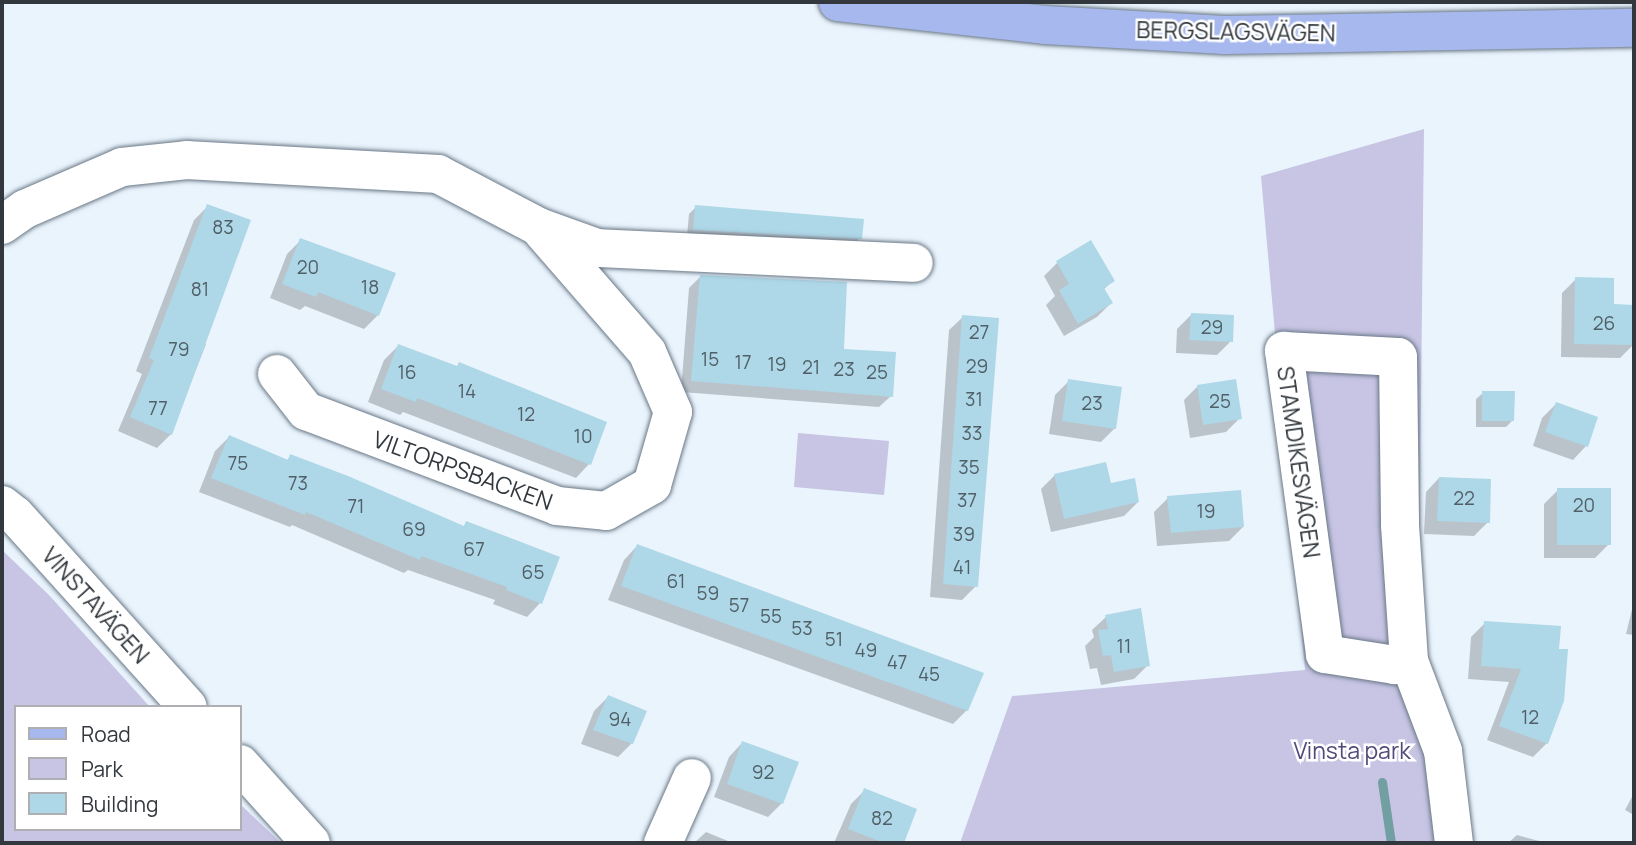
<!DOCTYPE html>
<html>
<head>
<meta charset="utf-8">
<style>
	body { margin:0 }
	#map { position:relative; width:1636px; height:845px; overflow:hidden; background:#eaf4fd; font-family:Manrope,sans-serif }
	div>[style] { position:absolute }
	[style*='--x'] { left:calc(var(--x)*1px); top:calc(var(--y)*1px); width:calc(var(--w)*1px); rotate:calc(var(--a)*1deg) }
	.green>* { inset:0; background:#c7c4e4 }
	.shadow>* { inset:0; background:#0003 }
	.stream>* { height:9px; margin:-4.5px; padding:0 4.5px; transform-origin:4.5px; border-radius:4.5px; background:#729fa2 }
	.building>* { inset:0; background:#aed7e7 }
	.roads { filter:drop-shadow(0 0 2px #697886) drop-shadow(0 0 2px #697886) }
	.minor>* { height:38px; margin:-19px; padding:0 19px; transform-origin:19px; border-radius:19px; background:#fff }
	.major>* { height:38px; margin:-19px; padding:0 19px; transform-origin:19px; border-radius:19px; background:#a6b8ee }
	span { translate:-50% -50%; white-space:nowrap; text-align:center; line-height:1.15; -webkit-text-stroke:5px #fff; paint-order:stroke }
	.number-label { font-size:19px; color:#516068 }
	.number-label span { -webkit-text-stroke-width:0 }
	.street-label { font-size:23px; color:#32383e }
	.park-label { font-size:23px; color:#524a7a }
	.frame { position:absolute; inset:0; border:4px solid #32383e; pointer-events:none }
	.legend { position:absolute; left:14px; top:705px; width:228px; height:126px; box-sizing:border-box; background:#fff; border:2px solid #adafb2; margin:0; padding:9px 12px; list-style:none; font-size:21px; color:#32383e }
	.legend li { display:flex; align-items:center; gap:14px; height:35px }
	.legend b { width:35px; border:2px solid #adafb2 }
</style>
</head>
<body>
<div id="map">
	<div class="green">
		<div style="clip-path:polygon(1424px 129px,1418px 663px,1465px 781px,1473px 843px,960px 843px,1012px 696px,1305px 670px,1261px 176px)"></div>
		<div style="clip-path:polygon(798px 433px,889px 441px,884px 495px,794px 487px)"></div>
		<div style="clip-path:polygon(2px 550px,49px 595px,150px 707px,16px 707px,16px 829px,240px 829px,240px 804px,281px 843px,2px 843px)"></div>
	</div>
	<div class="shadow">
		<div style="clip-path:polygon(208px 206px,203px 342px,206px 344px,171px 434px,157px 448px,118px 431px,142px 374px,136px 371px,194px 220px)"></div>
		<div style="clip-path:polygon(696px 207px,860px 238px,854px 244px,687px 236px,689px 214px)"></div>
		<div style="clip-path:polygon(301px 240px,378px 315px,364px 329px,305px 306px,300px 310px,270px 298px,287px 254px)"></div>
		<div style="clip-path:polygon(1058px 262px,1113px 281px,1103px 290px,1111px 303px,1097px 317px,1064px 336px,1046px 305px,1055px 296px,1044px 276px)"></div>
		<div style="clip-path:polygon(700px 277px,842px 350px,891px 396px,879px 407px,681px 392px,689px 288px)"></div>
		<div style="clip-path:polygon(1576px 279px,1612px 306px,1634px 306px,1634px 344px,1620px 358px,1561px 357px,1562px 293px)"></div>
		<div style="clip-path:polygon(1191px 315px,1231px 341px,1217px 355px,1176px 353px,1177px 329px)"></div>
		<div style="clip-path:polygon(963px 317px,976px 586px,962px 600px,930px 597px,949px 330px)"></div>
		<div style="clip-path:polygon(398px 346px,589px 464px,576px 478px,403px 412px,400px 415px,368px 402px,384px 360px)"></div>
		<div style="clip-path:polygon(1069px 381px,1115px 428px,1101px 442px,1049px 434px,1055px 395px)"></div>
		<div style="clip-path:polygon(1198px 386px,1240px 418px,1226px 432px,1190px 438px,1184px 400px)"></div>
		<div style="clip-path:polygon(1483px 393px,1513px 420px,1506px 427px,1476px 427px,1476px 399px)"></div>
		<div style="clip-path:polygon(1556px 404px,1586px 446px,1573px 460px,1533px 446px,1542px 418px)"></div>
		<div style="clip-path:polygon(229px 437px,286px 461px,291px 456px,463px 527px,467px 523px,540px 603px,527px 617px,493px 604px,495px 600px,408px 570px,404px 573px,292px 525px,290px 527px,199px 492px,215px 451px)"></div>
		<div style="clip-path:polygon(1055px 475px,1109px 485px,1138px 502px,1124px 516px,1051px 532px,1041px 489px)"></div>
		<div style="clip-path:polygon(1439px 478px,1488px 522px,1474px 536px,1424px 534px,1426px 492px)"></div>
		<div style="clip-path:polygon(1558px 490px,1609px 544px,1595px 558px,1544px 558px,1544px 504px)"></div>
		<div style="clip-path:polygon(1168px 498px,1243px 527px,1229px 541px,1157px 546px,1154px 512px)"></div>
		<div style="clip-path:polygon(637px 546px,967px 710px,953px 724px,608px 600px,624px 560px)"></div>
		<div style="clip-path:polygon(1634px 601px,1634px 635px,1626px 634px)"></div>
		<div style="clip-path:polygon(1106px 617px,1148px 665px,1134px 679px,1101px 685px,1097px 668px,1090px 669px,1085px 646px,1094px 637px,1092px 630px)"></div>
		<div style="clip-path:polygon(1485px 623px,1557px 651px,1563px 700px,1547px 743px,1533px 757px,1487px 740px,1509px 682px,1468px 679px,1471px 637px)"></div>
		<div style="clip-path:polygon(608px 697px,632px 743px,618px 757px,581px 744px,594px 711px)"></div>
		<div style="clip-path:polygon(742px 743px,782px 803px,768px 817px,714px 797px,729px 757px)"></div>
		<div style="clip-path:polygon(865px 790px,915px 810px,901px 843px,834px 843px,851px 804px)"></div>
		<div style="clip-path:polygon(1634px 793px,1634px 815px,1625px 810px)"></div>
		<div style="clip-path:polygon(706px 832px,733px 843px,694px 843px)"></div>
		<div style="clip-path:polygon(1517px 835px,1543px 842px,1542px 843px,1508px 843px)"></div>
	</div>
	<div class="stream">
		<div style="--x:1382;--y:782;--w:62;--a:81.6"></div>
	</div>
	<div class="building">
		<div style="clip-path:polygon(207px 204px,251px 220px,172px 435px,130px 417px,154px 360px,149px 358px)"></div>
		<div style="clip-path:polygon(695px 205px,864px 219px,862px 239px,693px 230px)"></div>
		<div style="clip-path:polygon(300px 238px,396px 273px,379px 316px,318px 292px,316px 297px,282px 284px)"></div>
		<div style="clip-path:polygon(1091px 240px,1115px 281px,1104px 288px,1113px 303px,1078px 324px,1059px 290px,1069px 284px,1056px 261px)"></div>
		<div style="clip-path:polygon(700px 275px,847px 282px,844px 349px,896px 352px,893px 397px,691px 381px)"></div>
		<div style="clip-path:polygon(1575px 277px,1614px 278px,1614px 304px,1634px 305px,1634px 345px,1574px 344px)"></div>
		<div style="clip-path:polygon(1191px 313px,1234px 315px,1233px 342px,1189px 340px)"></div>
		<div style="clip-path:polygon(962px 315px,999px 318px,978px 587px,943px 584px)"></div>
		<div style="clip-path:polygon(398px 344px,457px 366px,459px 362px,607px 422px,591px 465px,417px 398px,416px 402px,381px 389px)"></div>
		<div style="clip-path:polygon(1068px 379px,1122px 387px,1116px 429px,1062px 421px)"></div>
		<div style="clip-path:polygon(1236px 379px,1242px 419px,1203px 425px,1197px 385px)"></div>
		<div style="clip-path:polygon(1482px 391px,1515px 391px,1514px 421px,1482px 421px)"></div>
		<div style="clip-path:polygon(1556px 402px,1598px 417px,1588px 447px,1545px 432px)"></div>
		<div style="clip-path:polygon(229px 435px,288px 460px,290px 454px,348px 476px,464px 526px,466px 521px,560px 557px,542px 604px,506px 590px,507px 587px,421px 556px,420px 560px,306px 512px,305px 515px,211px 478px)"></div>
		<div style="clip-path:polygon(1106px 462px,1111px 483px,1135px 478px,1139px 502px,1064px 519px,1054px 474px)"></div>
		<div style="clip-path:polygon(1439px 477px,1491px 479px,1490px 523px,1437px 521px)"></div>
		<div style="clip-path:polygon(1557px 488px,1611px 488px,1611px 545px,1557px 545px)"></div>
		<div style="clip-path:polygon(1241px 490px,1244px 527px,1171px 533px,1167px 496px)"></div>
		<div style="clip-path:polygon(637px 544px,984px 673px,968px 711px,621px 586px)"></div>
		<div style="clip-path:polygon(1141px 608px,1150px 666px,1114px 672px,1111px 655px,1103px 656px,1098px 630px,1108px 629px,1105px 615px)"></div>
		<div style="clip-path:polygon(1484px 621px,1561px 626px,1559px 649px,1568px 649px,1564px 701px,1548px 744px,1499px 726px,1521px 669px,1481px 666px)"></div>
		<div style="clip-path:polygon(608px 695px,647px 711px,633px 744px,593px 730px)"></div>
		<div style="clip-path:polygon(742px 741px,799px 762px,783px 804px,727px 784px)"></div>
		<div style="clip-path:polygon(864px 788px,917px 809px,904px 843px,884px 843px,848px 829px)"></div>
	</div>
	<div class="roads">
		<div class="minor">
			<div style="--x:2;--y:225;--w:28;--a:-35"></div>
			<div style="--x:25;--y:209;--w:106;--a:-23.4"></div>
			<div style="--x:122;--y:167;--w:65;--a:-6.1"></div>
			<div style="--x:187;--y:160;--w:251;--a:3.2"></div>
			<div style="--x:438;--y:174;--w:114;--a:27.7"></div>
			<div style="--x:539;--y:227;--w:62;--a:19.9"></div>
			<div style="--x:597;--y:248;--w:317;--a:2.7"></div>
			<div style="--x:277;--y:374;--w:47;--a:51.9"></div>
			<div style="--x:306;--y:411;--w:268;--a:20.7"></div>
			<div style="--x:557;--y:506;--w:49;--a:5.8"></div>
			<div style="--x:606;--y:511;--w:53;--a:-29.5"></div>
			<div style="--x:652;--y:485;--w:76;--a:-74"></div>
			<div style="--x:673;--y:412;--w:65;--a:-113.4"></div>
			<div style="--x:647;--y:352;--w:160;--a:-131"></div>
			<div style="--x:2;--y:505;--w:16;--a:38"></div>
			<div style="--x:15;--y:515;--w:258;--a:48"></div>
			<div style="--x:1409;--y:661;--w:15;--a:164"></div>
			<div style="--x:1395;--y:665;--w:71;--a:-171.1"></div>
			<div style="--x:1325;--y:654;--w:306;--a:-97.7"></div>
			<div style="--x:1284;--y:351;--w:114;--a:3"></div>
			<div style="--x:1398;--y:357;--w:168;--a:89.3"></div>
			<div style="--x:1400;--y:525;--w:136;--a:86.2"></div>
			<div style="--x:1409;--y:661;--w:96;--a:69.3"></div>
			<div style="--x:1443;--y:751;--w:93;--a:83.2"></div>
			<div style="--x:240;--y:764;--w:106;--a:48.1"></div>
			<div style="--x:663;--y:843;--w:71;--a:-66"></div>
		</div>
		<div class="major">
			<div style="--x:838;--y:2;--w:208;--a:6.3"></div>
			<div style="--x:1045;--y:25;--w:180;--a:3.2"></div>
			<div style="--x:1225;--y:35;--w:409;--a:-1"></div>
		</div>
	</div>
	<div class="number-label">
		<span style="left:223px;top:228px">83</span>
		<span style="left:308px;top:268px">20</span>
		<span style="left:370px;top:288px">18</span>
		<span style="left:200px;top:290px">81</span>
		<span style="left:1604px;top:324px">26</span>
		<span style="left:1212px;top:328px">29</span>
		<span style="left:979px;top:333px">27</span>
		<span style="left:179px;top:350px">79</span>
		<span style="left:710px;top:360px">15</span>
		<span style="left:743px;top:363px">17</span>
		<span style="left:777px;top:365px">19</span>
		<span style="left:977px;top:367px">29</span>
		<span style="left:811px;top:368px">21</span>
		<span style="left:844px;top:370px">23</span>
		<span style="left:407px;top:373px">16</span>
		<span style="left:877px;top:373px">25</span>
		<span style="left:467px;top:392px">14</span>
		<span style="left:974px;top:400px">31</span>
		<span style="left:1220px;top:402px">25</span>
		<span style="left:1092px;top:404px">23</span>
		<span style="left:158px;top:409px">77</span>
		<span style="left:526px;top:415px">12</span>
		<span style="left:972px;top:434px">33</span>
		<span style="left:583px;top:437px">10</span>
		<span style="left:238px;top:464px">75</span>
		<span style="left:969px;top:468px">35</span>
		<span style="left:298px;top:484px">73</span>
		<span style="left:1464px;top:499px">22</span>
		<span style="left:967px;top:501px">37</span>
		<span style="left:1584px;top:506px">20</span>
		<span style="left:356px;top:507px">71</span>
		<span style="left:1206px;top:512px">19</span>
		<span style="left:414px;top:530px">69</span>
		<span style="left:964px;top:535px">39</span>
		<span style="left:474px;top:550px">67</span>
		<span style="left:962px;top:568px">41</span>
		<span style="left:533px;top:573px">65</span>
		<span style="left:676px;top:582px">61</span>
		<span style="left:708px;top:594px">59</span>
		<span style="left:739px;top:606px">57</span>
		<span style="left:771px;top:617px">55</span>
		<span style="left:802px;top:629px">53</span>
		<span style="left:834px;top:640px">51</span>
		<span style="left:1124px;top:647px">11</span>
		<span style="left:866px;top:651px">49</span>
		<span style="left:897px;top:663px">47</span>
		<span style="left:929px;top:675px">45</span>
		<span style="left:1530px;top:718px">12</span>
		<span style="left:620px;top:720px">94</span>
		<span style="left:763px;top:773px">92</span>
		<span style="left:882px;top:819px">82</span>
	</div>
	<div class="street-label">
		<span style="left:1236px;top:31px;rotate:1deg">BERGSLAGSVÄGEN</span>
		<span style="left:1299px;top:462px;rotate:82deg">STAMDIKESVÄGEN</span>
		<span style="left:463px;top:470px;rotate:20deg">VILTORPSBACKEN</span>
		<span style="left:96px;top:605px;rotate:48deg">VINSTAVÄGEN</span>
	</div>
	<div class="park-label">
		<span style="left:1352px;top:750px">Vinsta park</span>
	</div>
	<div class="frame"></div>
	<ul class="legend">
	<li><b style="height:9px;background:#a6b8ee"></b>Road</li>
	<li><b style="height:19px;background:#c7c4e4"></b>Park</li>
	<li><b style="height:19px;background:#aed7e7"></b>Building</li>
	</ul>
</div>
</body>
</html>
